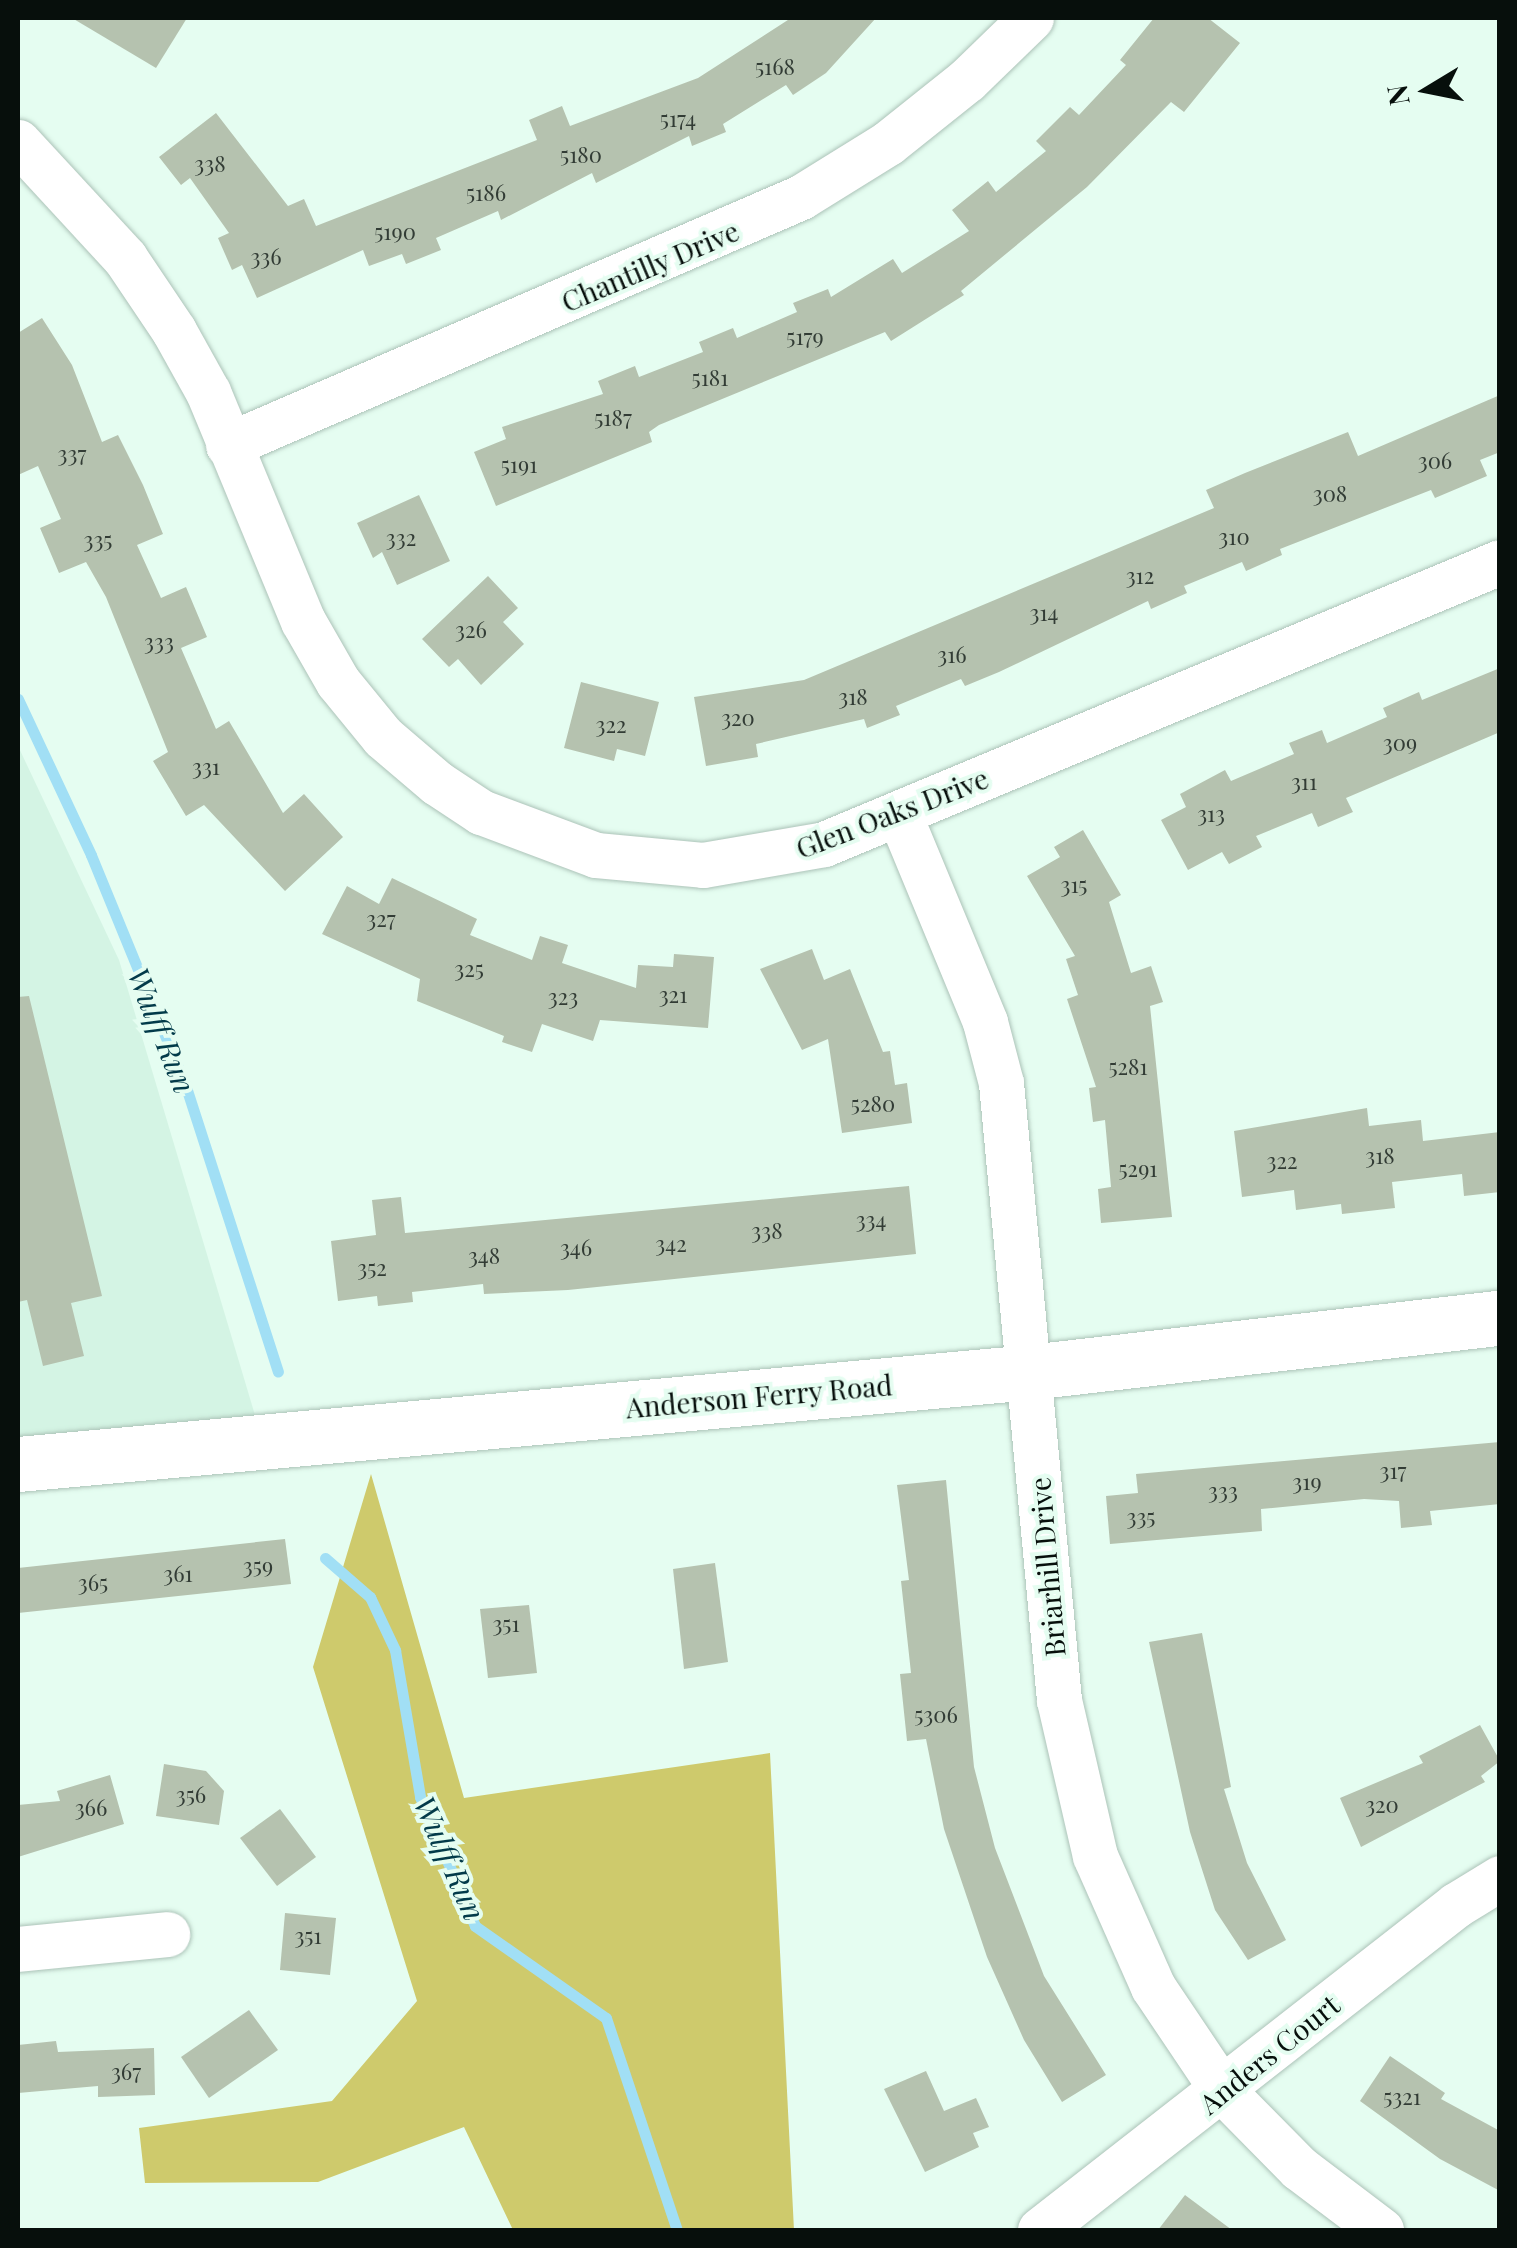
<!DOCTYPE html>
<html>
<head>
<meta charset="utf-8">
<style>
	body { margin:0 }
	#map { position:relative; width:1517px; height:2248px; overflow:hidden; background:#e5fdf1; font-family:"Playfair Display",serif }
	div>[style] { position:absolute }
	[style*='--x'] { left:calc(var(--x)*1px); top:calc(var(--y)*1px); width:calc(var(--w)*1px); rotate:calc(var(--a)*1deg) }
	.built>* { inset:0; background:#d4f4e4 }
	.forest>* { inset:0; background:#ceca6c }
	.stream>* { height:11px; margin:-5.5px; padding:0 5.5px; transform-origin:5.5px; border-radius:5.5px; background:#a1dff5 }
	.building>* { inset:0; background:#b5c2af }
	.roads { filter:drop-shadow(0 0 2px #acc3b8) drop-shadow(0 0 2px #acc3b8) }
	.minor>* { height:45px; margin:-22.5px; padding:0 22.5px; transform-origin:22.5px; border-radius:22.5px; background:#fff }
	.tertiary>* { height:55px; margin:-27.5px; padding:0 27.5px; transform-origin:27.5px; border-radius:27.5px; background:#fff }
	span { translate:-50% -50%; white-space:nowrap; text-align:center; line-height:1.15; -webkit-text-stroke:8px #e5fdf1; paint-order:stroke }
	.number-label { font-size:22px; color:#323c35 }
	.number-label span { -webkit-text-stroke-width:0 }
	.street-label { font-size:28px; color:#070f0c }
	.water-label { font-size:30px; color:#023a49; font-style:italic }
	.frame { position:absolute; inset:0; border:20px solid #070f0c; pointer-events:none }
	.north { position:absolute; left:1377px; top:40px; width:100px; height:100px; -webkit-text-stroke:8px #e5fdf1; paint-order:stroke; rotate:260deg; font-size:28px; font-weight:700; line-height:40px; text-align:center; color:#070f0c }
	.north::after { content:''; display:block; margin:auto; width:35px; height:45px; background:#070f0c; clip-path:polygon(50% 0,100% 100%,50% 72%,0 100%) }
</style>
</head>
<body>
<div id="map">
	<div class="built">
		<div style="clip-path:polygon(18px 746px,119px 960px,263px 1442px,18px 1464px)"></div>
	</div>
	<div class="forest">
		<div style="clip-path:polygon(371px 1474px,464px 1798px,770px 1753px,794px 2230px,513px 2230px,464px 2127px,318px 2182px,145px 2183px,139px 2128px,332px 2101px,417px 2001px,313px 1667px)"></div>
	</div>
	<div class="stream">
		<div style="--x:18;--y:699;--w:172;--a:64.9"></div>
		<div style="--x:91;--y:855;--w:251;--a:67.7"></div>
		<div style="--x:186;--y:1087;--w:299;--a:72.1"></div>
		<div style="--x:325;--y:1558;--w:60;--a:40.9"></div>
		<div style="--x:370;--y:1597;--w:59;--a:64.7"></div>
		<div style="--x:395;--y:1650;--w:149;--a:80.3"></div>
		<div style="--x:420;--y:1797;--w:140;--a:66.9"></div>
		<div style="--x:475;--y:1926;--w:160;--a:35.1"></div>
		<div style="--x:606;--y:2018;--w:224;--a:71.5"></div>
	</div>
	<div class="building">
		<div style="clip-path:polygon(72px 18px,187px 18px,156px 68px)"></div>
		<div style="clip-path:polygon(791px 18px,876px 18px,826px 73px,793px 95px,786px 85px,723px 124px,726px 132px,692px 146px,689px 136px,596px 183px,592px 173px,501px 220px,498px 211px,436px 238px,441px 250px,406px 264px,402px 254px,369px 266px,363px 250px,257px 298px,242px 265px,232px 270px,218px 238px,229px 233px,190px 178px,181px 185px,159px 157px,216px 113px,288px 206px,304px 199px,316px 226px,537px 140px,529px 120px,562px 106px,570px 126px,698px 78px)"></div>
		<div style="clip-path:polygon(1154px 18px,1208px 18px,1240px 43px,1184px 112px,1171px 102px,1087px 187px,961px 291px,964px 295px,891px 341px,885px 332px,659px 425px,649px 432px,652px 442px,496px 506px,474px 452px,506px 439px,502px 427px,603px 394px,598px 381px,635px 366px,639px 377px,703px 352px,699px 342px,733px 328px,737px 338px,797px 312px,793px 303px,828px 289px,831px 297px,893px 259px,902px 273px,969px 231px,952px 210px,988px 181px,996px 192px,1046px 151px,1036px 141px,1070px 107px,1079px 115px,1126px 65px,1120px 60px)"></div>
		<div style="clip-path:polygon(42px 318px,72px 365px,102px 442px,118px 435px,143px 485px,163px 534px,137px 545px,161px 598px,186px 587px,207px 637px,181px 648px,216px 729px,229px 721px,283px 813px,304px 794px,343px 837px,285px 891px,204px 805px,186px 816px,153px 761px,168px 752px,106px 597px,86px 562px,59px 573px,40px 528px,61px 519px,38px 466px,18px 475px,18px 333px)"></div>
		<div style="clip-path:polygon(1500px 395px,1500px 452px,1480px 460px,1487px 476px,1435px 498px,1431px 490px,1280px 549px,1282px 555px,1246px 571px,1242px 562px,1184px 586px,1187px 593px,1151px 609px,1148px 601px,999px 672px,965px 686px,961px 679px,896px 706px,900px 715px,867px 728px,864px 719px,756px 744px,758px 757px,706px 766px,694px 697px,804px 680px,1214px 508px,1206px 490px,1245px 473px,1348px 432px,1358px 456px)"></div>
		<div style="clip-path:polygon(419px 495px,450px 561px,397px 585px,382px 552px,373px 558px,357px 523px)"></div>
		<div style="clip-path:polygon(488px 576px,518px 608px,503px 622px,524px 644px,481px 685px,458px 659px,449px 667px,422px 639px)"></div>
		<div style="clip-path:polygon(1500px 668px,1500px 732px,1346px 798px,1353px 812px,1318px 827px,1312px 813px,1256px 836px,1262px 847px,1229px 864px,1222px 852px,1188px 870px,1161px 820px,1186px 807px,1180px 794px,1225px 770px,1231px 781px,1294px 754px,1289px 743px,1322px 730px,1327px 743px,1387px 717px,1383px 708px,1419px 692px,1422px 700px)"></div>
		<div style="clip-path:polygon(581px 682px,659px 702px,645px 756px,617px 749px,614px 761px,564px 748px)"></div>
		<div style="clip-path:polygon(1083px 830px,1121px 895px,1109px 902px,1131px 973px,1151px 966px,1163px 1002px,1150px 1006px,1172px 1217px,1101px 1223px,1098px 1189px,1111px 1187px,1105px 1120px,1093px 1122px,1089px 1088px,1096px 1087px,1067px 999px,1078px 995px,1066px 959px,1075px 956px,1027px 876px,1060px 857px,1054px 847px)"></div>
		<div style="clip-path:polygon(392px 878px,477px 919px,470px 935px,532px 960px,540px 936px,568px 945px,562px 963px,636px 988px,638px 965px,673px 967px,674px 954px,714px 957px,708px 1028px,600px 1020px,593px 1041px,542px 1024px,532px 1052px,502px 1042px,504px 1036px,417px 1001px,420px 979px,322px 934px,347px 886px,379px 904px)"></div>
		<div style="clip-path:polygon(812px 949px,824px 980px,850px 969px,883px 1052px,890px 1051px,895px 1085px,907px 1083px,912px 1123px,842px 1133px,828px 1039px,802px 1050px,760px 969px)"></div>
		<div style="clip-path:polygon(29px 996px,102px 1296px,71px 1303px,84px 1356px,43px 1366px,27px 1300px,18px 1302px,18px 997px)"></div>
		<div style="clip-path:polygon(1367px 1108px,1369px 1126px,1421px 1120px,1423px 1141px,1500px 1132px,1500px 1192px,1464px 1196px,1462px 1174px,1392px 1182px,1395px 1208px,1342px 1214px,1341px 1204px,1296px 1210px,1294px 1190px,1242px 1197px,1234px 1131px)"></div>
		<div style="clip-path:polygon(909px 1186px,916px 1254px,568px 1290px,484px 1294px,483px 1284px,412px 1292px,413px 1302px,378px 1306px,377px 1296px,338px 1301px,331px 1241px,376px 1235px,372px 1200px,401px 1197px,405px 1233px)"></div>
		<div style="clip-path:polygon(1500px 1442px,1500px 1504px,1430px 1511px,1432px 1525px,1401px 1528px,1399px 1501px,1364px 1499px,1261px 1509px,1262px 1531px,1110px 1544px,1106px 1496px,1138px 1493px,1136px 1474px)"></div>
		<div style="clip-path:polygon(946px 1480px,974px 1767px,995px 1848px,1044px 1976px,1106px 2075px,1062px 2102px,1024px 2040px,987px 1957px,944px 1829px,926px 1739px,907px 1741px,900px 1674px,911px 1673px,901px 1581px,909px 1580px,897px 1485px)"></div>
		<div style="clip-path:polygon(285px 1539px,291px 1584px,18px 1613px,18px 1568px)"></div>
		<div style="clip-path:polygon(715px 1563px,728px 1662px,684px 1669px,673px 1569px)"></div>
		<div style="clip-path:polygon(529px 1605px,537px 1673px,488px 1678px,480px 1609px)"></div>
		<div style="clip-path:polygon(1202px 1633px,1231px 1787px,1224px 1789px,1247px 1863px,1286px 1940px,1248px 1960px,1215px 1910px,1190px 1832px,1149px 1642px)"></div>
		<div style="clip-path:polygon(1480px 1725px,1500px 1761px,1481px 1776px,1485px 1782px,1361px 1847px,1340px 1798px,1423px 1763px,1419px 1756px)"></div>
		<div style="clip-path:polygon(164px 1764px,206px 1771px,224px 1791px,219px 1825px,156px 1816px)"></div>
		<div style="clip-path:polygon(110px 1775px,124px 1824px,18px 1857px,18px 1805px,60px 1801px,57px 1791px)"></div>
		<div style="clip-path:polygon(280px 1809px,316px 1857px,277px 1886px,240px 1838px)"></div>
		<div style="clip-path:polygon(285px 1913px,336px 1918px,330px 1975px,280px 1970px)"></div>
		<div style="clip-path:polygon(249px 2010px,278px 2050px,209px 2098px,181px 2057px)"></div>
		<div style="clip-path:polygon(56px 2041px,58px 2052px,154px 2048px,155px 2095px,98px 2097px,98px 2086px,18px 2093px,18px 2045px)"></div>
		<div style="clip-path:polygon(1390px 2056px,1445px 2093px,1441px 2099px,1500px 2131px,1500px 2191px,1440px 2159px,1360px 2101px)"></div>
		<div style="clip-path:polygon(926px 2071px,944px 2111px,976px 2098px,989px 2127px,973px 2133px,979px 2147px,925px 2172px,884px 2089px)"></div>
		<div style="clip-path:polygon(1185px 2195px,1232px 2230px,1158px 2230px)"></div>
	</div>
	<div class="roads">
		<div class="minor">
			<div style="--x:18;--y:142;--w:158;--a:47.3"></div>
			<div style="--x:125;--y:258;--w:88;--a:56.1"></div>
			<div style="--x:174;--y:331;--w:70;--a:60.9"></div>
			<div style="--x:208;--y:392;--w:248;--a:67.5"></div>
			<div style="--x:303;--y:621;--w:70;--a:60.2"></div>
			<div style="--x:338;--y:682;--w:71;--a:50.7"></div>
			<div style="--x:383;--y:737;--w:71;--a:40.4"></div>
			<div style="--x:437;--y:783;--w:53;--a:33.4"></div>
			<div style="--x:481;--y:812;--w:123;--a:20.5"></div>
			<div style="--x:596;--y:855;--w:107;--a:5.3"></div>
			<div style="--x:703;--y:865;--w:123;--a:-9.8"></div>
			<div style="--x:824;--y:844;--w:732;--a:-22.64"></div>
			<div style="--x:228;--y:445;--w:624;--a:-23.4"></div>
			<div style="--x:801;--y:197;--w:102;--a:-31.8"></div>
			<div style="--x:888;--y:143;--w:101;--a:-38.6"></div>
			<div style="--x:967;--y:80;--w:89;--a:-44.1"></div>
			<div style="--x:899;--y:814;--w:225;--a:67.5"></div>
			<div style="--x:985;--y:1022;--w:63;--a:75.3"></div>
			<div style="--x:1001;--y:1083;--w:620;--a:84.63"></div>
			<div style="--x:1059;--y:1700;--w:160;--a:77"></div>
			<div style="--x:1095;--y:1856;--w:143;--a:66.1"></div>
			<div style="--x:1153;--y:1987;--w:125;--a:56.1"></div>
			<div style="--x:1223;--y:2091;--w:108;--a:45.4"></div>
			<div style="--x:1299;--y:2168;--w:103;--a:37.1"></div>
			<div style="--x:18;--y:1949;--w:150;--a:-5.7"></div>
			<div style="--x:1040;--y:2230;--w:528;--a:-38"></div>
			<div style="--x:1456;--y:1905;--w:52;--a:-31.5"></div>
		</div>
		<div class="tertiary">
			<div style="--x:18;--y:1464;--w:1016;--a:-5.19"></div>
			<div style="--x:1030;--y:1372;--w:473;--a:-6.6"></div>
		</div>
	</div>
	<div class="number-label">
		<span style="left:775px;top:67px">5168</span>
		<span style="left:678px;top:119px">5174</span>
		<span style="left:581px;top:155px">5180</span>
		<span style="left:210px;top:164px">338</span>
		<span style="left:486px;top:193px">5186</span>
		<span style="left:395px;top:232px">5190</span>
		<span style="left:266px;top:257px">336</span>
		<span style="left:805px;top:337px">5179</span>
		<span style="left:710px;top:378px">5181</span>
		<span style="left:613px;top:418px">5187</span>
		<span style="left:72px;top:454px">337</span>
		<span style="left:1435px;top:461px">306</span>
		<span style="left:519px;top:465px">5191</span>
		<span style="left:1330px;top:494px">308</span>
		<span style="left:1234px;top:537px">310</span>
		<span style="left:401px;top:538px">332</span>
		<span style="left:98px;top:540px">335</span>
		<span style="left:1140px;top:576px">312</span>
		<span style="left:1044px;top:613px">314</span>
		<span style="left:471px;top:630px">326</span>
		<span style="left:159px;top:642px">333</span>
		<span style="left:952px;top:655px">316</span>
		<span style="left:853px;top:697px">318</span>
		<span style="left:738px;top:718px">320</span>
		<span style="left:611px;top:725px">322</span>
		<span style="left:1400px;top:743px">309</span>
		<span style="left:206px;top:767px">331</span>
		<span style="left:1304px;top:782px">311</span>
		<span style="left:1211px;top:814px">313</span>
		<span style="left:1074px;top:885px">315</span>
		<span style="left:381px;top:919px">327</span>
		<span style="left:469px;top:969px">325</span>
		<span style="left:673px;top:995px">321</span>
		<span style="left:563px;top:997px">323</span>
		<span style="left:1128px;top:1067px">5281</span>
		<span style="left:873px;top:1104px">5280</span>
		<span style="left:1380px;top:1156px">318</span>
		<span style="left:1282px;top:1161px">322</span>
		<span style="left:1138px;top:1169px">5291</span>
		<span style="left:871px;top:1220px">334</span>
		<span style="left:767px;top:1231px">338</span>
		<span style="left:671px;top:1244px">342</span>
		<span style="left:576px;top:1248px">346</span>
		<span style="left:484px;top:1256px">348</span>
		<span style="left:372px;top:1268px">352</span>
		<span style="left:1393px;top:1471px">317</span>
		<span style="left:1307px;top:1482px">319</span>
		<span style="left:1223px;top:1491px">333</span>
		<span style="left:1141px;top:1517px">335</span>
		<span style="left:258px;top:1566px">359</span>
		<span style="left:178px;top:1574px">361</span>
		<span style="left:93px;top:1583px">365</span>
		<span style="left:506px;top:1624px">351</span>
		<span style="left:936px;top:1715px">5306</span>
		<span style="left:191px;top:1795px">356</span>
		<span style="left:1382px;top:1805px">320</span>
		<span style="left:91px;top:1808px">366</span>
		<span style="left:308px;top:1936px">351</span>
		<span style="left:126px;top:2072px">367</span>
		<span style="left:1402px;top:2097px">5321</span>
	</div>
	<div class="street-label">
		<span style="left:650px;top:266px;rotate:-23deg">Chantilly Drive</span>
		<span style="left:892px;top:813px;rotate:-21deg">Glen Oaks Drive</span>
		<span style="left:759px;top:1396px;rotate:-5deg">Anderson Ferry Road</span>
		<span style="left:1047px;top:1567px;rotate:-95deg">Briarhill Drive</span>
		<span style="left:1269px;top:2054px;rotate:-39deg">Anders Court</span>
	</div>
	<div class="water-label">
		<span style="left:162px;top:1030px;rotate:68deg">Wulff Run</span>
		<span style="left:450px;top:1858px;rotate:66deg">Wulff Run</span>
	</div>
	<div class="frame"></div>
	<div class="north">N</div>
</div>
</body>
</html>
